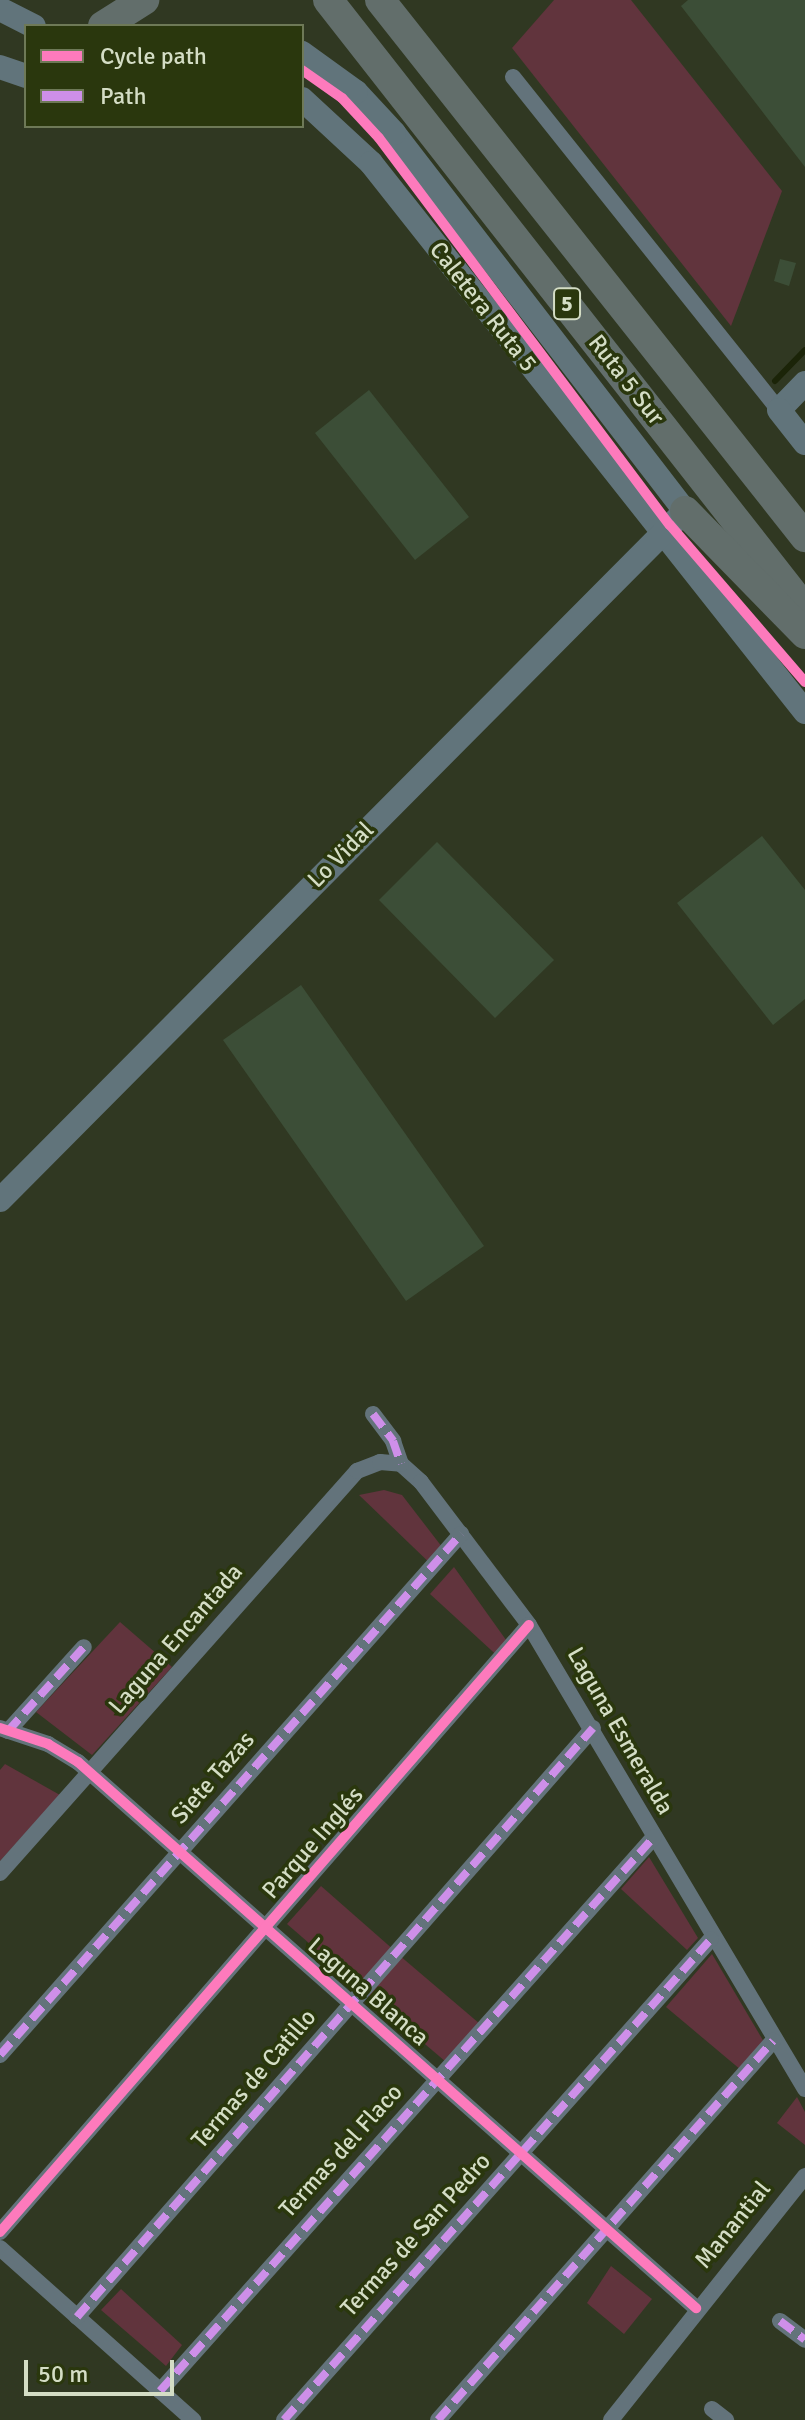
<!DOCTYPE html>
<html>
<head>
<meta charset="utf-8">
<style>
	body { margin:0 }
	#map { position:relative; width:805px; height:2420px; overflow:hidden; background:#303822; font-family:Signika,sans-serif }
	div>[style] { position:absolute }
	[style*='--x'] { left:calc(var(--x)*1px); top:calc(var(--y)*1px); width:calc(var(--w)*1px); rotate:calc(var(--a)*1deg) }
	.green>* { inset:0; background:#61343d }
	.stream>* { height:6px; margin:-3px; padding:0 3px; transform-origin:3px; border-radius:3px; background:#1b2408 }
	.building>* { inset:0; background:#3c4e37 }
	.street>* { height:16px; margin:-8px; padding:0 8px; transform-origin:8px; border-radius:8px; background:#63737b }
	.secondary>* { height:24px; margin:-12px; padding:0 12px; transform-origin:12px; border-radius:12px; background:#61747b }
	.highway>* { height:30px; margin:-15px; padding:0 15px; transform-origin:15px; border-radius:15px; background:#626e6b }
	.quiet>* { height:8px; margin-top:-4px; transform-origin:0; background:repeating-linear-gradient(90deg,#ce8fe9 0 16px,transparent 0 24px) }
	.cycleway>* { height:10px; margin:-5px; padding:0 5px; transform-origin:5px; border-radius:5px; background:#fd7abc }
	span { translate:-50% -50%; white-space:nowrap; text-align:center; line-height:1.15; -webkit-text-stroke:7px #2a370d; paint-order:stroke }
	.shield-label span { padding:2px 6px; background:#2a370d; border:2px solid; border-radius:6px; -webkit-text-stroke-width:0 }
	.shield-label { font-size:22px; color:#d4ddc5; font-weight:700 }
	.street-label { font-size:24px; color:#d4ddc5 }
	.legend { position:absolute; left:24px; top:24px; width:280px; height:104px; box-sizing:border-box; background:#2a370d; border:2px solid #6e7957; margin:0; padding:10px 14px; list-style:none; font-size:24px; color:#d4ddc5 }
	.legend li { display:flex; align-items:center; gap:16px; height:40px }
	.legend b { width:40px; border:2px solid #6e7957 }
	.scale { position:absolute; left:24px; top:2360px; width:150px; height:36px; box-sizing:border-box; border:4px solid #d4ddc5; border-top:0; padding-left:10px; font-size:24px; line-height:28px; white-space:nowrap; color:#d4ddc5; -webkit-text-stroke:6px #2a370d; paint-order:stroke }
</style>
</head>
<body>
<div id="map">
	<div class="green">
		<div style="clip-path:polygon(554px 0,631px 0,782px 191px,731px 326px,512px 48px)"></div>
		<div style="clip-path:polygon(384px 1490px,402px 1495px,449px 1556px,437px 1570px,359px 1495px)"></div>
		<div style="clip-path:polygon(454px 1567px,514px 1651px,503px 1661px,430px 1594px)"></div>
		<div style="clip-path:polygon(120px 1622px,172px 1667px,92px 1755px,36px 1712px)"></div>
		<div style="clip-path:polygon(5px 1764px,60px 1795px,0 1861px,0 1770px)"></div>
		<div style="clip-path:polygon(649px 1857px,698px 1938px,687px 1950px,621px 1889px)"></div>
		<div style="clip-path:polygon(321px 1886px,395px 1951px,362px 1989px,287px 1924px)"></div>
		<div style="clip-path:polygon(712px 1954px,764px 2042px,741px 2070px,666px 2007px)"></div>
		<div style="clip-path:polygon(399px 1955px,480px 2024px,446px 2062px,365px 1993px)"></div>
		<div style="clip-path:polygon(797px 2097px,805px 2112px,805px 2145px,777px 2123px)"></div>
		<div style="clip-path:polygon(611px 2266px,652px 2299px,624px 2334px,587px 2303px)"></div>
		<div style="clip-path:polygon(121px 2289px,182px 2345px,166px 2366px,101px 2310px)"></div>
	</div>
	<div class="stream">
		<div style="--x:775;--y:381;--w:43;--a:-45.9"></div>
	</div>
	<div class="building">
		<div style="clip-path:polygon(688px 0,805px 0,805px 167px,681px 6px)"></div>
		<div style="clip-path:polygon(780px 259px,796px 263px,789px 286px,774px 281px)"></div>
		<div style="clip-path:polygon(369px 390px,469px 517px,415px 560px,315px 433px)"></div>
		<div style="clip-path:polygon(762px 836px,805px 890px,805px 999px,773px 1025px,677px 903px)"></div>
		<div style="clip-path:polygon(437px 842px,554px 960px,495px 1018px,379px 900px)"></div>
		<div style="clip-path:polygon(301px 985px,484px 1246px,406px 1301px,223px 1040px)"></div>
	</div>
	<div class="street">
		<div style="--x:513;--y:77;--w:426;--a:51.4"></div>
		<div style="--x:373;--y:1414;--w:34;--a:53"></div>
		<div style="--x:393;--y:1441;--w:24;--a:71"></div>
		<div style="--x:401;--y:1464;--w:27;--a:42"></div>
		<div style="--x:421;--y:1482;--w:179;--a:52.9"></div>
		<div style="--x:529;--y:1625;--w:540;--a:59.25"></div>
		<div style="--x:0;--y:1728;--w:51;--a:18.4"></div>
		<div style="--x:48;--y:1744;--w:35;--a:31"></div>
		<div style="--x:78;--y:1762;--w:825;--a:41.46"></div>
		<div style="--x:8;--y:1731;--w:113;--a:-47.9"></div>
		<div style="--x:0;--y:1873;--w:538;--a:-48.39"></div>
		<div style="--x:357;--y:1471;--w:25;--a:-21"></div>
		<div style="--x:380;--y:1462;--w:21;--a:5"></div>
		<div style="--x:0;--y:2055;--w:696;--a:-48.5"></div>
		<div style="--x:0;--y:2232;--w:805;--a:-48.93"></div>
		<div style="--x:0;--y:2248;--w:259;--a:41.7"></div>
		<div style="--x:77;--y:2317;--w:783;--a:-48.78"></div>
		<div style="--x:780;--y:2321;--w:31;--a:37"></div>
		<div style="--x:160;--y:2391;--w:742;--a:-48.28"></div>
		<div style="--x:712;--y:2409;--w:18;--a:38"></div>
		<div style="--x:284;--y:2420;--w:643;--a:-48.4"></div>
		<div style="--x:438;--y:2420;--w:506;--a:-48.53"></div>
		<div style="--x:611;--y:2420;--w:312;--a:-51.5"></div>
	</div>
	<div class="secondary">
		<div style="--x:0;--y:9;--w:38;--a:27"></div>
		<div style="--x:0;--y:67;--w:28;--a:19"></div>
		<div style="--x:302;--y:99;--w:94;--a:42.8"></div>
		<div style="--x:371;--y:163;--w:700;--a:51.67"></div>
		<div style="--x:805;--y:383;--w:37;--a:134"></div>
		<div style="--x:779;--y:410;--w:42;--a:51.8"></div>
		<div style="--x:0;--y:1200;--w:972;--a:-45.17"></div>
		<div style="--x:685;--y:511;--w:477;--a:-127.6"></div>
		<div style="--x:394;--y:133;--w:56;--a:-132.8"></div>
		<div style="--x:356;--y:92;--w:67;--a:-144.2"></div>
	</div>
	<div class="highway">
		<div style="--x:328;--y:0;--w:774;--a:51.93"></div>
		<div style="--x:380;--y:0;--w:685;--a:51.64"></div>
		<div style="--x:103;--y:26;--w:49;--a:-32.4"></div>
		<div style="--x:685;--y:511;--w:172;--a:45.7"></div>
	</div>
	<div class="quiet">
		<div style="--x:373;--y:1414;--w:34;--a:53"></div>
		<div style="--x:393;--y:1441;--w:24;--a:71"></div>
		<div style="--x:8;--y:1731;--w:113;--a:-47.9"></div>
		<div style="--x:0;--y:2055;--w:696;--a:-48.5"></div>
		<div style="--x:77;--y:2317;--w:783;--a:-48.78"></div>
		<div style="--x:780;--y:2321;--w:31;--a:37"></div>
		<div style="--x:160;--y:2391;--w:742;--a:-48.28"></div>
		<div style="--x:284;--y:2420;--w:643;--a:-48.4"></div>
		<div style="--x:438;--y:2420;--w:506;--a:-48.53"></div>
	</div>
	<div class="cycleway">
		<div style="--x:302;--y:70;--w:49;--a:35"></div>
		<div style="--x:342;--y:98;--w:54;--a:47.2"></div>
		<div style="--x:379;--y:138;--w:484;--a:53.1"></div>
		<div style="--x:670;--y:525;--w:207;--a:49.3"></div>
		<div style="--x:0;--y:1728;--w:51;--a:18.4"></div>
		<div style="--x:48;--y:1744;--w:35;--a:31"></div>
		<div style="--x:78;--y:1762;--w:825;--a:41.46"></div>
		<div style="--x:0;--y:2232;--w:805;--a:-48.93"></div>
	</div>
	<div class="shield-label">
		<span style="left:567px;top:304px">5</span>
	</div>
	<div class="street-label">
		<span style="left:483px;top:307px;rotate:52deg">Caletera Ruta 5</span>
		<span style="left:626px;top:380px;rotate:52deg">Ruta 5 Sur</span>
		<span style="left:341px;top:855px;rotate:-45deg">Lo Vidal</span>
		<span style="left:176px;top:1639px;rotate:-49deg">Laguna Encantada</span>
		<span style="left:620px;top:1731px;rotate:60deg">Laguna Esmeralda</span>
		<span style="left:213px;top:1778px;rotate:-49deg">Siete Tazas</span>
		<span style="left:313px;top:1843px;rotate:-49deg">Parque Inglés</span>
		<span style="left:368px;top:1992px;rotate:41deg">Laguna Blanca</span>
		<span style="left:254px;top:2079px;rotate:-49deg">Termas de Catillo</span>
		<span style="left:341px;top:2151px;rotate:-48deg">Termas del Flaco</span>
		<span style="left:733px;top:2225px;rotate:-51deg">Manantial</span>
		<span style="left:416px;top:2235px;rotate:-48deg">Termas de San Pedro</span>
	</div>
	<ul class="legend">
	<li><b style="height:10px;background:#fd7abc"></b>Cycle path</li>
	<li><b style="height:10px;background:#ce8fe9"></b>Path</li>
	</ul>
	<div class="scale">50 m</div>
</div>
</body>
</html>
